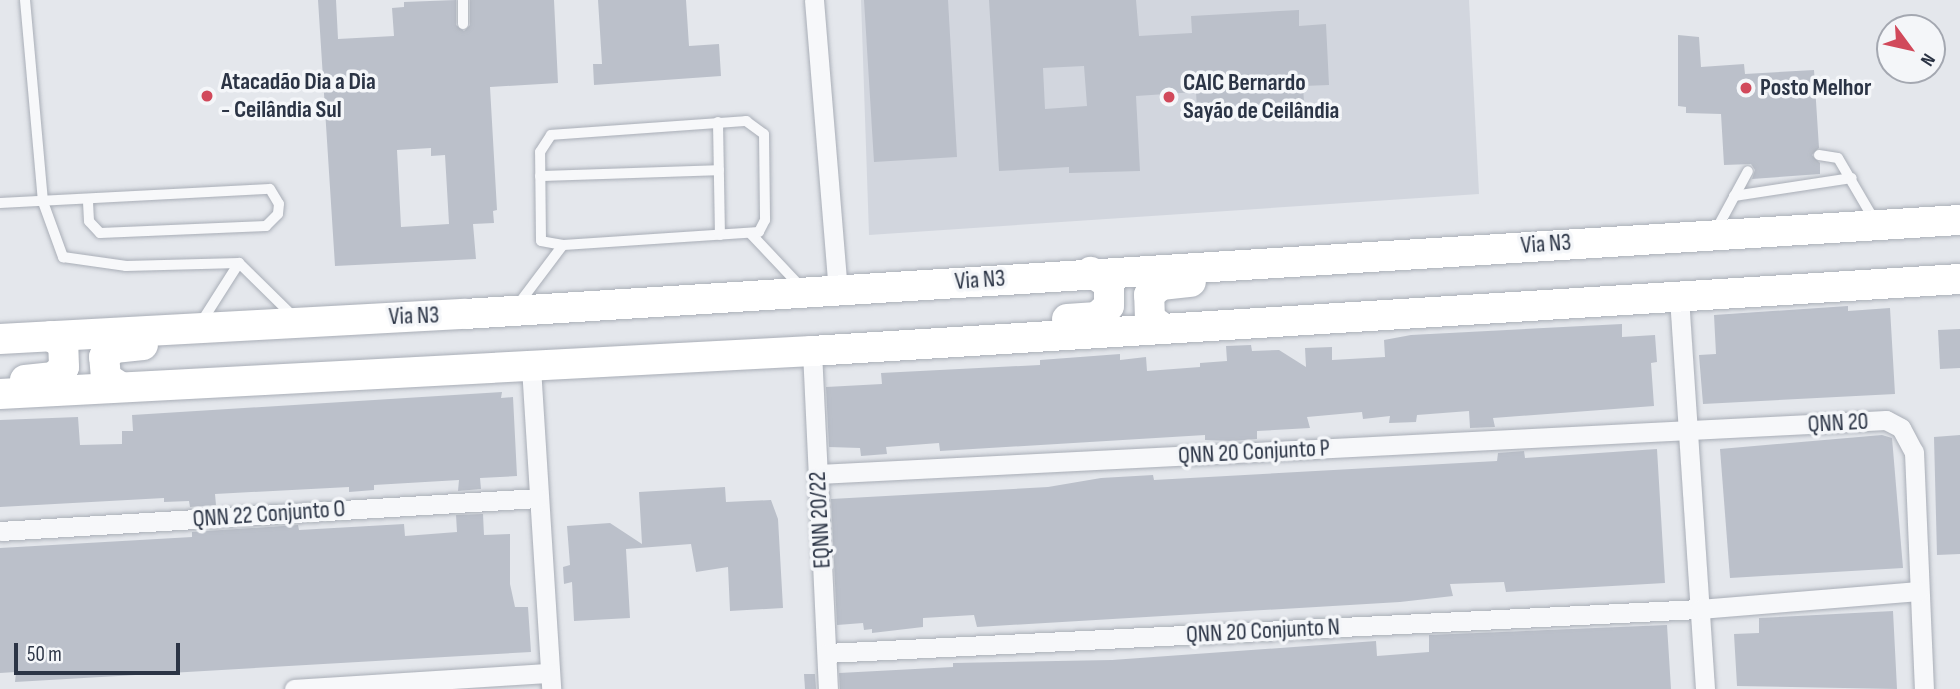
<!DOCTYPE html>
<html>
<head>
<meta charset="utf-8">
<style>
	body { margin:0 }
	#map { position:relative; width:1960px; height:689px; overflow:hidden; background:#e4e7ec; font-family:"Sofia Sans Condensed",sans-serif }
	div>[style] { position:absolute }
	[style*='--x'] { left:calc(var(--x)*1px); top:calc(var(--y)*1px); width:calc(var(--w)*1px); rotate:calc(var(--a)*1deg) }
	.built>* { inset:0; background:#d2d6de }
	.building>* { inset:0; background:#bbc0ca }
	.roads { filter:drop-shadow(0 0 2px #a9aeb7) drop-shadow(0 0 2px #a9aeb7) }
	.service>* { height:10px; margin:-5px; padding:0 5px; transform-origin:5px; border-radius:5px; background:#f7f8fa }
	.minor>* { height:19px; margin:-9.5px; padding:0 9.5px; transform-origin:9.5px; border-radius:9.5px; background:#f7f8fa }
	.primary>* { height:30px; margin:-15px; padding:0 15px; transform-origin:15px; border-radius:15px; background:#fff }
	.dots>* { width:19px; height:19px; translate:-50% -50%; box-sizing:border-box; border:4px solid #f4f6f9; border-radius:50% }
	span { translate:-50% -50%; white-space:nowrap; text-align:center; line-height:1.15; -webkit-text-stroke:7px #f4f6f9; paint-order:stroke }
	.poi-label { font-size:24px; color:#2b3445; font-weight:700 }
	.left { translate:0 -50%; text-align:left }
	.street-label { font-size:24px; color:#2b3445 }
	.north { position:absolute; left:1876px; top:14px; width:70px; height:70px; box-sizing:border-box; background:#f4f6f9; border:2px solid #a4a8b1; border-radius:50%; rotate:123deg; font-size:19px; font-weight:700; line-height:28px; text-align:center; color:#2b3445 }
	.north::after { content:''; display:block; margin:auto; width:24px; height:32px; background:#d1495b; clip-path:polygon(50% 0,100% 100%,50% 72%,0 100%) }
	.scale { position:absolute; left:14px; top:643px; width:166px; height:32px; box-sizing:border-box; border:4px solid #2b3445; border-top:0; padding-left:9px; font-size:21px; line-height:24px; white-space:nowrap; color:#2b3445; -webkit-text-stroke:5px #f4f6f9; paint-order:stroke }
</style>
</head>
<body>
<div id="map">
	<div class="built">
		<div style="clip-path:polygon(861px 0,1469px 0,1479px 194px,869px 235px)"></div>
	</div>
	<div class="building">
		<div style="clip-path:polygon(evenodd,318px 0,336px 0,338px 39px,394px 36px,392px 8px,404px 7px,404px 2px,456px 0,456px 25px,464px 31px,470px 25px,470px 0,554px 0,558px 83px,490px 87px,497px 210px,493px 211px,494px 223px,473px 224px,476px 259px,335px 266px,318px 0,431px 148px,431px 156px,445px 155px,449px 224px,401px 227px,397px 150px,431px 148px)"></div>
		<div style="clip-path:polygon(598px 0,686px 0,689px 46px,719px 44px,721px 76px,594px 85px,593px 64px,602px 64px)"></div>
		<div style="clip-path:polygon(864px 0,948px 0,957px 157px,874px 162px)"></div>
		<div style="clip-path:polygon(evenodd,989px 0,1136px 0,1139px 36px,1192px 33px,1191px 16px,1299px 10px,1299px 26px,1326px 24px,1329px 85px,1303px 86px,1304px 102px,1197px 109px,1196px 92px,1136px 96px,1140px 171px,1069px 173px,1069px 167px,999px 171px,989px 0,1084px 66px,1087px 106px,1045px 109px,1043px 68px,1084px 66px)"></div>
		<div style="clip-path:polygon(1678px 35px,1699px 37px,1701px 67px,1744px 64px,1745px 74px,1814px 70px,1819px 148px,1812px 155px,1820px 163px,1820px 174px,1752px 179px,1755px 170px,1751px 164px,1724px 165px,1721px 114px,1686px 113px,1686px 107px,1678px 106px)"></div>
		<div style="clip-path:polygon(1848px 306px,1848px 311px,1890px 308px,1895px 394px,1703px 404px,1699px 355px,1716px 354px,1714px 315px)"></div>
		<div style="clip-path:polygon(1622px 324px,1622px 337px,1655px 335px,1657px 362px,1651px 363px,1654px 406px,1493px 418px,1495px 427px,1470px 428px,1469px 411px,1417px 415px,1416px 422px,1389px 423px,1390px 416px,1363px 419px,1362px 412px,1307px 417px,1310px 428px,1257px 431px,1257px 439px,1232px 441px,1205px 440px,1205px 435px,940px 451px,939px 443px,886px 447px,887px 454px,861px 456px,860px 448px,829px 447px,826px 387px,882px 384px,881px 373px,1040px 365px,1040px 360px,1120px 354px,1120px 360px,1146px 357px,1147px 371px,1200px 367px,1200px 363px,1227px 361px,1226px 346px,1251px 345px,1252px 351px,1279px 350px,1306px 367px,1305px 348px,1332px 347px,1332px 360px,1385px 357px,1384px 340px,1411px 335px)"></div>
		<div style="clip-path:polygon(1960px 329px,1960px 368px,1940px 369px,1938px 330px)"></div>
		<div style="clip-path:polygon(502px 392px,501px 398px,513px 397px,517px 476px,480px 478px,481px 489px,458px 491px,459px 480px,374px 485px,374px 490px,349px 492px,349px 487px,215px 494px,216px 505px,190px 507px,189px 501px,164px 502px,164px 498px,0 507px,0 420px,78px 417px,80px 445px,122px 444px,122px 431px,133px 431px,132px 415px)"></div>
		<div style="clip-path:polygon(1882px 435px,1892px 438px,1903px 568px,1730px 578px,1720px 449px)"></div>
		<div style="clip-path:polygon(1960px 435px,1960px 554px,1937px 555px,1934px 437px)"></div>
		<div style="clip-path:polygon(1657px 449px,1665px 583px,1506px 592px,1504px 582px,1450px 584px,1453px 596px,1400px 602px,977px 627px,974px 615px,923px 618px,923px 627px,872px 633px,872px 629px,864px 630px,863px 623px,837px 625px,831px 499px,1048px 487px,1101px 478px,1153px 475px,1154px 480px,1497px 461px,1498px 453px,1524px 451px,1525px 458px)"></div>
		<div style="clip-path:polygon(725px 487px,726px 502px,771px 500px,778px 519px,783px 608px,730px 611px,728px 567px,696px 572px,691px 544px,626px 549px,630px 618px,574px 621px,572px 582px,564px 584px,563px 567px,570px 565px,567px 526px,610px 523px,642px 544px,639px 492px)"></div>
		<div style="clip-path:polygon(483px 514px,484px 535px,510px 534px,510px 584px,515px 607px,528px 607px,531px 652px,15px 682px,16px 672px,0 673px,0 548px,192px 537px,192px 532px,298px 525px,299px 530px,404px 524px,405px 536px,457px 532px,456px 515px)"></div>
		<div style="clip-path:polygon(1893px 611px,1897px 689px,1737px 686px,1734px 634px,1759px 633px,1759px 618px)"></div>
		<div style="clip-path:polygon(1667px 625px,1671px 689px,840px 689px,839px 673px,953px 667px,953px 663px,1112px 660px,1376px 641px,1377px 656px,1429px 652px,1429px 635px)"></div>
		<div style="clip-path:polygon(804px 674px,815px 674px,816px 689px,805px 689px)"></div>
	</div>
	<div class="roads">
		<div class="service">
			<div style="--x:25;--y:0;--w:203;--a:84.9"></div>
			<div style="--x:43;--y:202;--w:59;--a:70"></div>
			<div style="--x:63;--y:257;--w:64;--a:8.1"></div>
			<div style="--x:126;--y:266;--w:113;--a:-1.5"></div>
			<div style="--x:239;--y:263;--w:76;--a:44.5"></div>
			<div style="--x:463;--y:0;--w:24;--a:90"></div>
			<div style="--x:746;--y:121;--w:22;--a:36"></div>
			<div style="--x:764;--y:134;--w:86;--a:89.3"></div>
			<div style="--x:765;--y:220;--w:13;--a:117"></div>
			<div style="--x:759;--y:232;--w:196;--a:176.2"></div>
			<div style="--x:563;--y:245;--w:22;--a:-170"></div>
			<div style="--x:541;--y:241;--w:89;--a:-90.6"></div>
			<div style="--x:540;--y:152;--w:20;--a:-57"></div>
			<div style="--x:551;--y:135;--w:196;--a:-4.1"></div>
			<div style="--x:718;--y:122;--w:113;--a:89"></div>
			<div style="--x:1819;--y:155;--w:19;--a:9"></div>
			<div style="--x:1838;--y:158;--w:75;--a:59.7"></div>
			<div style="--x:540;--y:176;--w:179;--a:-1.9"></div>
			<div style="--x:1734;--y:196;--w:119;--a:-8.7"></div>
			<div style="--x:0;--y:203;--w:270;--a:-3"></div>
			<div style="--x:270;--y:189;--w:17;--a:59"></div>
			<div style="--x:279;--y:204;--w:10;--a:96"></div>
			<div style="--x:278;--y:214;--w:17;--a:135"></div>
			<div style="--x:266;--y:226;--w:166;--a:177.6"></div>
			<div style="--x:100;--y:233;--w:16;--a:-133"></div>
			<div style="--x:89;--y:221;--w:21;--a:-93"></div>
			<div style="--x:1715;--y:232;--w:69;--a:-61.6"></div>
			<div style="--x:751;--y:234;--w:73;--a:46.7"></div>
			<div style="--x:517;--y:306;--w:76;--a:-53"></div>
			<div style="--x:202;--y:321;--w:69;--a:-57.5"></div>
		</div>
		<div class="minor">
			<div style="--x:814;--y:0;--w:292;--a:85.3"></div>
			<div style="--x:1679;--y:297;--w:393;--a:86.2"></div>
			<div style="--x:812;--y:351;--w:338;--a:87.3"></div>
			<div style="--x:531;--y:367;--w:323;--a:86.4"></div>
			<div style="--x:818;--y:474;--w:1069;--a:-2.89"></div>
			<div style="--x:1886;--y:420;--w:17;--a:28"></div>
			<div style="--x:1901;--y:428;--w:27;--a:62"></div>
			<div style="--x:1914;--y:452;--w:237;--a:87.6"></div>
			<div style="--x:0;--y:531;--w:539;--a:-3.51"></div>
			<div style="--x:827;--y:653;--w:874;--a:-2.89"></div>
			<div style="--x:1700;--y:609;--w:219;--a:-4.7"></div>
			<div style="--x:294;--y:689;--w:256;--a:-3.6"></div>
		</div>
		<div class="primary">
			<div style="--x:1067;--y:319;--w:30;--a:-4"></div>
			<div style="--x:1097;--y:317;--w:16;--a:-43"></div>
			<div style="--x:1109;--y:306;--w:22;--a:-90"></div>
			<div style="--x:1109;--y:284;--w:22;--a:-146"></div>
			<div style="--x:1163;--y:328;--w:16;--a:-145"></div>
			<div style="--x:1150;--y:319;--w:24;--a:-92"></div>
			<div style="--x:1149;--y:295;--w:16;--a:-40"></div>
			<div style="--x:1161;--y:285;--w:30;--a:-6"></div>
			<div style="--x:0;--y:339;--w:466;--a:-3.1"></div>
			<div style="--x:465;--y:314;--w:1498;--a:-3.6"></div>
			<div style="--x:25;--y:380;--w:29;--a:-6"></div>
			<div style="--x:54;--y:377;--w:14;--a:-45"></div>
			<div style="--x:64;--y:367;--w:23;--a:-92"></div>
			<div style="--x:63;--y:344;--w:15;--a:-148"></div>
			<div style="--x:119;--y:386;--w:15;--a:-148"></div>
			<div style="--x:106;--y:378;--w:21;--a:-95"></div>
			<div style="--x:104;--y:357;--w:13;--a:-42"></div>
			<div style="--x:114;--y:348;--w:29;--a:-6"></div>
			<div style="--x:0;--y:394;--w:813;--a:-3.03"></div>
			<div style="--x:812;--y:351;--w:1150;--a:-3.59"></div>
		</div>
	</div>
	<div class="dots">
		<div style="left:1746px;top:88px;background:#d1495b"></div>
		<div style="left:207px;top:96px;background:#d1495b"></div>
		<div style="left:1169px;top:97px;background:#d1495b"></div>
	</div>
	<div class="poi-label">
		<span class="left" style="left:221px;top:96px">Atacadão Dia a Dia<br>- Ceilândia Sul</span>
		<span class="left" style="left:1183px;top:97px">CAIC Bernardo<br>Sayão de Ceilândia</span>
		<span class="left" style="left:1760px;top:88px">Posto Melhor</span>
	</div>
	<div class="street-label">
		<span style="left:1546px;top:244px;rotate:-4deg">Via N3</span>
		<span style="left:980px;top:280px;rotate:-4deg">Via N3</span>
		<span style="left:414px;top:316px;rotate:-2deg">Via N3</span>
		<span style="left:1838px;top:423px;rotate:-3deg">QNN 20</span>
		<span style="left:1254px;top:452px;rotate:-3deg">QNN 20 Conjunto P</span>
		<span style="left:269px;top:514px;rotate:-4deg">QNN 22 Conjunto O</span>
		<span style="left:820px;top:520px;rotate:-93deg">EQNN 20/22</span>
		<span style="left:1263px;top:631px;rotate:-3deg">QNN 20 Conjunto N</span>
	</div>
	<div class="north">N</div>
	<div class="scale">50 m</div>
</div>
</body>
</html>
